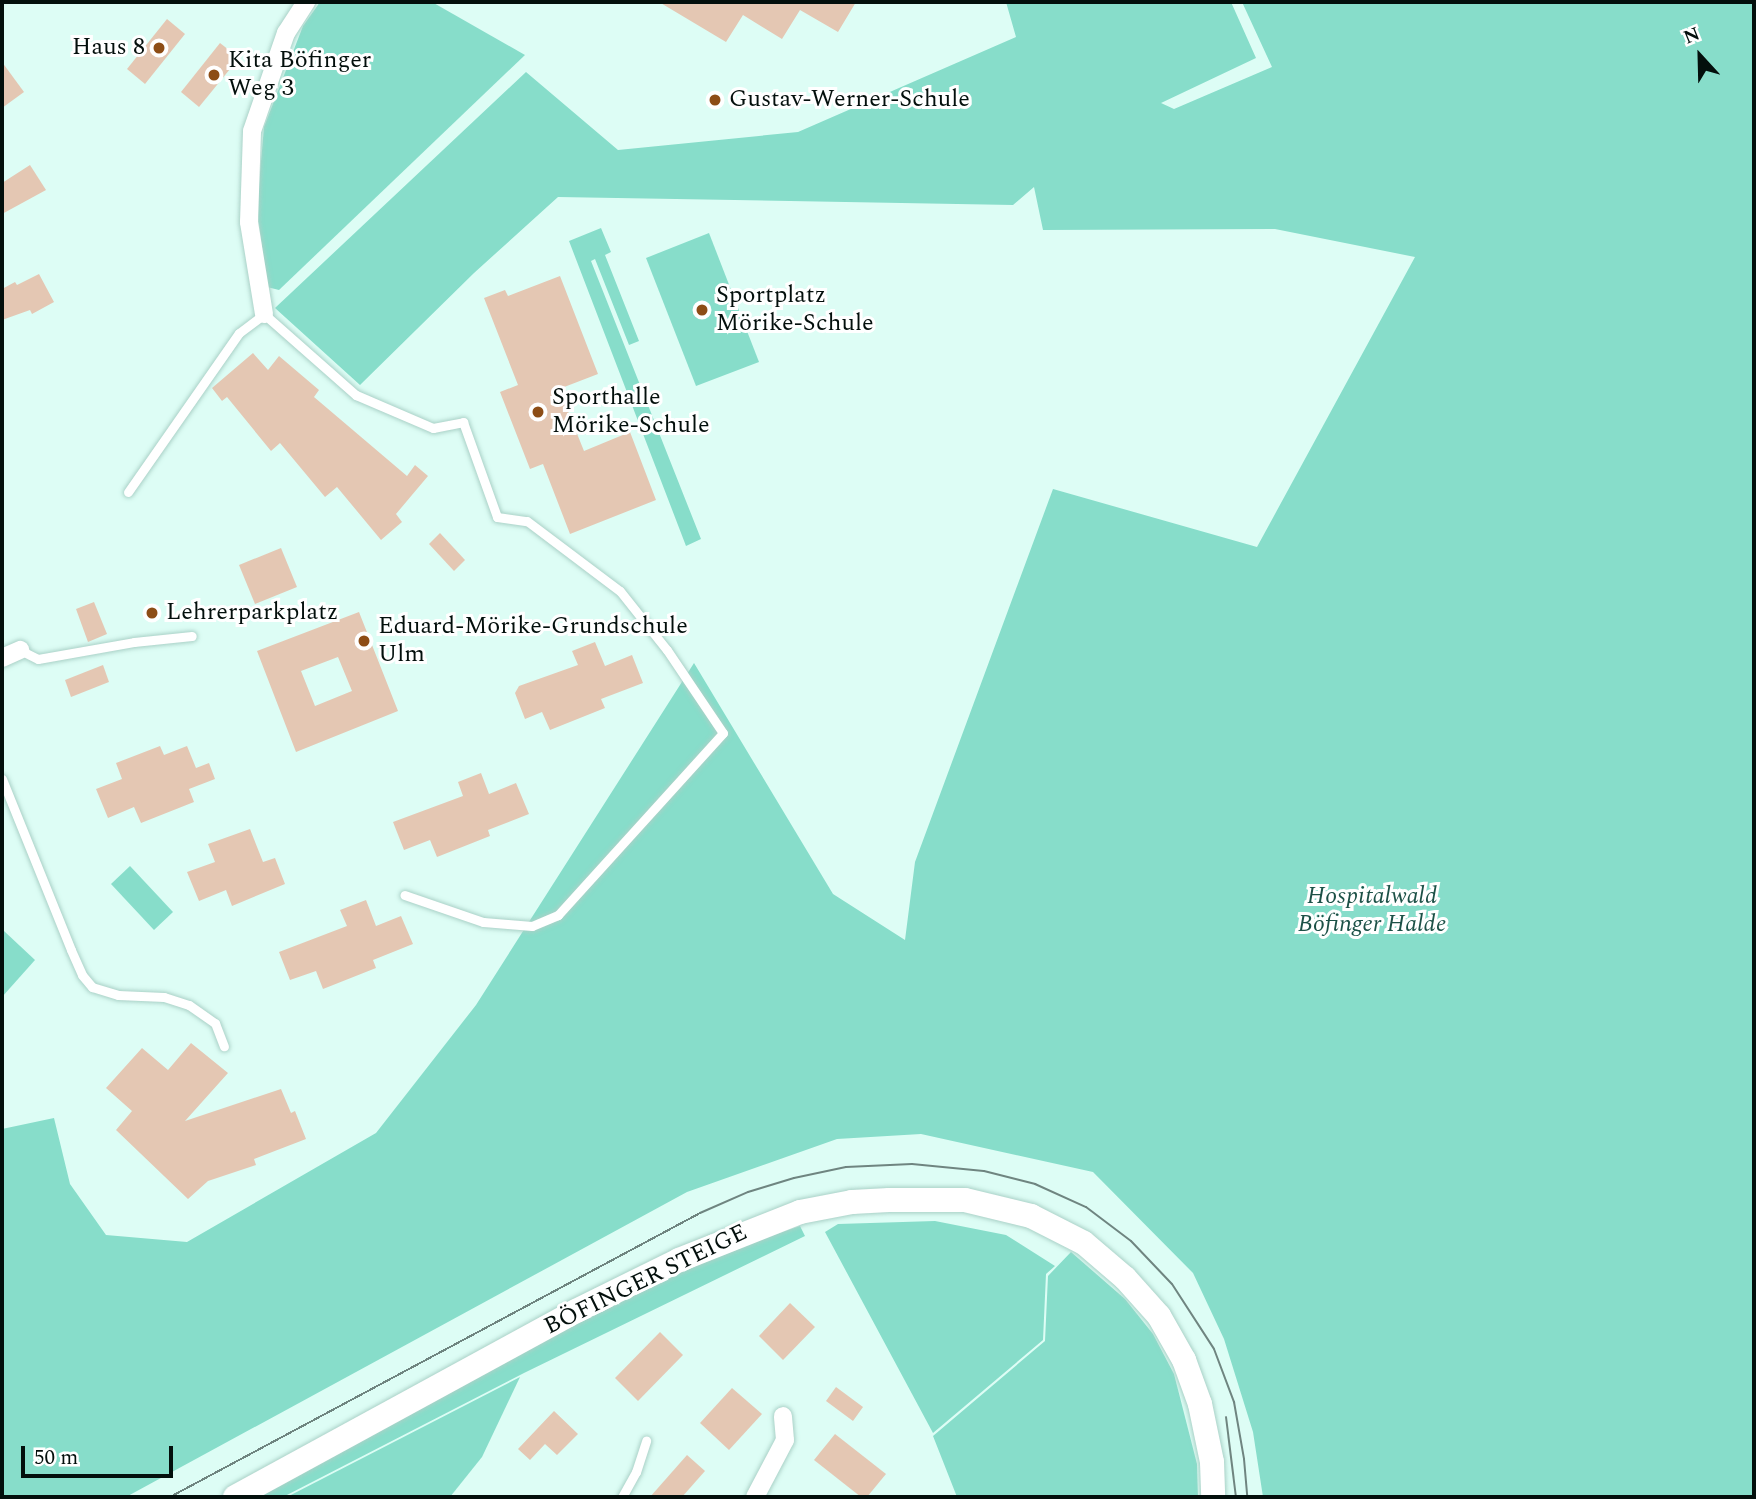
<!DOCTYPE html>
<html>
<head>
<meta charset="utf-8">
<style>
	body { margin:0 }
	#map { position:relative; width:1756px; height:1499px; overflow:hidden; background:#ddfdf5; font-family:Spectral,serif }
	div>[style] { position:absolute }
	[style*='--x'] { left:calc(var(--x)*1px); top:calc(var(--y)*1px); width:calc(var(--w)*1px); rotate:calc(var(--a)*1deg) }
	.green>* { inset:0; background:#87ddca }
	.building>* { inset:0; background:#e4c7b3 }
	.roads { filter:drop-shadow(0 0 2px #aad1c7) drop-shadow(0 0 2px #aad1c7) }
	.lane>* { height:9px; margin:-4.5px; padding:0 4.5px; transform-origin:4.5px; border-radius:4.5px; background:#fff }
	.street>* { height:18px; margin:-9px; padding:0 9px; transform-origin:9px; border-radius:9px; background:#fff }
	.secondary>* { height:24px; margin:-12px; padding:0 12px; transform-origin:12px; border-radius:12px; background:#fff }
	.tram>* { height:2px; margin:-1px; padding:0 1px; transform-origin:1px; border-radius:1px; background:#6f8580 }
	.dots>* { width:19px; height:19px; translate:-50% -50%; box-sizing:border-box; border:4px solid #fff; border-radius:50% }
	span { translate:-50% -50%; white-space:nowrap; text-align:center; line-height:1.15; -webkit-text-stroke:6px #fff; paint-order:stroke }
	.poi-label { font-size:24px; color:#030f0c }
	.right { translate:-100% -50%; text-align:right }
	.left { translate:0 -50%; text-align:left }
	.park-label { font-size:24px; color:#1c5147; font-style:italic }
	.street-label { font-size:24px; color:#030f0c }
	.frame { position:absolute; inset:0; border:4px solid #030f0c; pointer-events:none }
	.north { position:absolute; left:1665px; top:21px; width:70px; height:70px; -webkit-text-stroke:5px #fff; paint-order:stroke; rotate:338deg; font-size:19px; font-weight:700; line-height:28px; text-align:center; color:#030f0c }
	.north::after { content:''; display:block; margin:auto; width:24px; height:32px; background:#030f0c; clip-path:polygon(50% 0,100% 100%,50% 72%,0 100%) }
	.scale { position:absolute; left:21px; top:1446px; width:152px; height:32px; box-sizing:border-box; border:4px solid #030f0c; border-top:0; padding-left:9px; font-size:21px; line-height:24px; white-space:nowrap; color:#030f0c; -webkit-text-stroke:5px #fff; paint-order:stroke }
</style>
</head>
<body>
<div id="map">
	<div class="green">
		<div style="clip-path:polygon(320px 2px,432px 2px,525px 55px,279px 290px,267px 287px,257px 208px,264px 127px,303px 26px)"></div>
		<div style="clip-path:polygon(1006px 2px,1231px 2px,1256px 58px,1161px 103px,1174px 109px,1272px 67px,1242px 2px,1754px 2px,1753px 1497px,1263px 1497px,1253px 1432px,1224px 1339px,1193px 1273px,1093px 1172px,921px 1134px,837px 1139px,687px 1192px,126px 1497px,2px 1497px,2px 1129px,54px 1118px,70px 1184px,106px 1235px,187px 1242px,376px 1133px,476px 1005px,694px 663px,833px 894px,905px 940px,915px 862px,1053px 489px,1257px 547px,1415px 257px,1275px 229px,1043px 230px,1034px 187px,1013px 205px,558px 197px,474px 273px,360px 385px,275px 308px,526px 72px,618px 150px,798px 132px,1016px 37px)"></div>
		<div style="clip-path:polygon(601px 228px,611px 252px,605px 255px,639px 341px,629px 345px,595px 259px,591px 261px,701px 539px,686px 546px,569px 241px)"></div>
		<div style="clip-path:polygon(709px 233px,759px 362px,696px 386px,646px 258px)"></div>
		<div style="clip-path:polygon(130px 866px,173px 912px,154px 930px,111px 884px)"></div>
		<div style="clip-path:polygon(4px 931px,35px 960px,2px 997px,2px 933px)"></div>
		<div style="clip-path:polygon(935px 1221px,1006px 1235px,1055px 1266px,1046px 1274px,1043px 1340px,933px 1433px,825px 1232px,838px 1224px)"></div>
		<div style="clip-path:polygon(800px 1226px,805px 1236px,524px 1373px,283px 1497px,257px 1497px,533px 1346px,653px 1285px,724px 1252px)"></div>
		<div style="clip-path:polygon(1071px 1252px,1125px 1299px,1153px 1334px,1174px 1374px,1197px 1464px,1198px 1497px,957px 1497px,933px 1436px,1045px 1341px,1048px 1276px)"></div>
		<div style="clip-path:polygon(520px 1377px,482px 1457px,450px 1497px,287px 1497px)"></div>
	</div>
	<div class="building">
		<div style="clip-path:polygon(659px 2px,856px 2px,838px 32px,800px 10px,782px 39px,743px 15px,726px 42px)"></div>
		<div style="clip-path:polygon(167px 19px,185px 34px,145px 84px,127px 69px)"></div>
		<div style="clip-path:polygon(220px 43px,239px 58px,199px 107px,181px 92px)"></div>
		<div style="clip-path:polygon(2px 62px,24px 92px,2px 108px)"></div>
		<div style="clip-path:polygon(30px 165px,46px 190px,2px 214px,2px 183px)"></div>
		<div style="clip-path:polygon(39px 274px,54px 302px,32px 314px,30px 310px,2px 320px,2px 289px,15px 282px,17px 285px)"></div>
		<div style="clip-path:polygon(560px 276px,598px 374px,559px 389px,584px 451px,630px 432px,656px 500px,570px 534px,543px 464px,530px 469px,500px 392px,518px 385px,484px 298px,505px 290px,508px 296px)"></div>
		<div style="clip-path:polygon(253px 353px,268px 370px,279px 356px,319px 390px,314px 397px,407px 476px,415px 465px,428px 476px,396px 514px,402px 522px,381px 540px,337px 487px,325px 497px,280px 443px,271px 451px,227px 397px,222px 401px,212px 388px)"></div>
		<div style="clip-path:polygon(440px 533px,465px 560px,454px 571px,429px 544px)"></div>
		<div style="clip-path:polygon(281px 548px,297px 587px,255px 604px,239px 565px)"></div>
		<div style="clip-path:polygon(94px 602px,107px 634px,88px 642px,76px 609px)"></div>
		<div style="clip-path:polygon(evenodd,359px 612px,398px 711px,296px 752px,257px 651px,359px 612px,338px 657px,352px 691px,315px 706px,301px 671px,338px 657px)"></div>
		<div style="clip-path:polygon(595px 642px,605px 666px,632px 655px,643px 683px,601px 699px,605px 708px,550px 730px,542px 712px,525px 719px,515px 693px,519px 686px,578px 665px,572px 651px)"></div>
		<div style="clip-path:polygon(103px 665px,109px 682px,71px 697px,65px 680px)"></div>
		<div style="clip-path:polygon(160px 746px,164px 755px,187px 746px,196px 768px,209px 763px,215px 779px,189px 789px,194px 802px,141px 823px,134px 807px,108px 818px,96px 789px,122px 779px,116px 763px)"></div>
		<div style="clip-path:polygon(481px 773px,489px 794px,516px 783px,529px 814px,488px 830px,490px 836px,437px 857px,430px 840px,404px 850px,393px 822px,463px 796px,458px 782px)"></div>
		<div style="clip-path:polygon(250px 829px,263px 862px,275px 858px,285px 884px,232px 906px,226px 890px,199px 901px,187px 872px,215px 862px,208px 844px)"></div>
		<div style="clip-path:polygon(366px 900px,376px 926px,401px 916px,413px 944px,373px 960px,376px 968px,323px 989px,316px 971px,290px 980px,279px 952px,347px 926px,340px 910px)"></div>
		<div style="clip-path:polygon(191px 1043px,228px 1073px,185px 1121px,281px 1089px,291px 1113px,295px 1111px,306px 1139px,254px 1159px,256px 1165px,208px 1181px,188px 1199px,116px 1130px,132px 1111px,106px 1088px,142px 1048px,168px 1070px)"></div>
		<div style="clip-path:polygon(790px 1303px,815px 1327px,783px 1360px,759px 1336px)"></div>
		<div style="clip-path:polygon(660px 1332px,683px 1355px,638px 1401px,615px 1378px)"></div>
		<div style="clip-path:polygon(836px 1387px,863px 1407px,853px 1421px,826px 1401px)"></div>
		<div style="clip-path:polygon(732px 1388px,762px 1414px,729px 1450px,700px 1423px)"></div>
		<div style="clip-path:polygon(554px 1411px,578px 1434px,557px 1455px,545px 1444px,530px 1460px,518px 1449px)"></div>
		<div style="clip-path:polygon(835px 1434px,886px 1474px,867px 1497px,861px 1497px,814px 1460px)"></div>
		<div style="clip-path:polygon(687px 1455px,705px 1471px,682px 1497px,650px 1497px)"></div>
	</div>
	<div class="roads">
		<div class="lane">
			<div style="--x:128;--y:492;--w:194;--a:-55.1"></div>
			<div style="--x:239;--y:333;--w:31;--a:-37"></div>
			<div style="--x:264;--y:314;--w:123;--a:41.4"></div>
			<div style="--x:356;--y:395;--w:84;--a:23.2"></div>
			<div style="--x:433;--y:428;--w:31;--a:-11"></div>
			<div style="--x:463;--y:422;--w:101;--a:70.3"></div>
			<div style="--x:497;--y:517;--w:30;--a:8"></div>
			<div style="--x:527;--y:521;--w:116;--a:37"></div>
			<div style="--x:620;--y:591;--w:75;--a:51.5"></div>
			<div style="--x:667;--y:650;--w:100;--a:56"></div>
			<div style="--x:723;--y:733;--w:246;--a:132.2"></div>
			<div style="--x:558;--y:915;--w:28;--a:157"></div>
			<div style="--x:532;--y:926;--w:49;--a:-175.3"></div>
			<div style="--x:483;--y:922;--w:83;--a:-161.1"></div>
			<div style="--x:20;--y:650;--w:20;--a:27"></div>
			<div style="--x:38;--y:659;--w:97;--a:-10"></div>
			<div style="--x:134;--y:642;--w:58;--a:-5.9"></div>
			<div style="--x:2;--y:779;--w:184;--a:68"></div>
			<div style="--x:71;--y:950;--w:27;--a:66"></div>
			<div style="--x:82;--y:975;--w:16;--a:50"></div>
			<div style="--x:92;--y:987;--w:27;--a:17"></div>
			<div style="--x:118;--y:995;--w:46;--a:2.5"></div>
			<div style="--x:164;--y:997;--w:26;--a:18"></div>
			<div style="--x:189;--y:1005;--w:32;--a:35"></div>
			<div style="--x:215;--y:1023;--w:25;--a:69"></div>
			<div style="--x:622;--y:1497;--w:29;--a:-61"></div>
			<div style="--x:636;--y:1472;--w:33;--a:-72"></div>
		</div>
		<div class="street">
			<div style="--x:264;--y:314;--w:93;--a:-99.3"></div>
			<div style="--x:249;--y:222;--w:91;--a:-88.1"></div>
			<div style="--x:252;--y:131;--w:104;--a:-70.9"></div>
			<div style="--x:286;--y:33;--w:37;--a:-57"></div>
			<div style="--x:2;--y:658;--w:20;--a:-24"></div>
			<div style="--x:755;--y:1497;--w:64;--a:-62.2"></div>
			<div style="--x:785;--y:1440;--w:24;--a:-95"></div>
		</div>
		<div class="secondary">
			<div style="--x:235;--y:1497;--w:388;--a:-28.6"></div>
			<div style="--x:576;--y:1311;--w:115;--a:-26.3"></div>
			<div style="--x:679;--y:1260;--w:130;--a:-21.6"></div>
			<div style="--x:800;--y:1212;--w:53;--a:-10.9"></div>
			<div style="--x:852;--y:1202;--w:37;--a:-3"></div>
			<div style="--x:889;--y:1200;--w:76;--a:0"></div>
			<div style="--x:965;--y:1200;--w:68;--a:13.6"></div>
			<div style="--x:1031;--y:1216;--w:59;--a:27"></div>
			<div style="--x:1084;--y:1243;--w:54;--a:40.5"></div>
			<div style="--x:1125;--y:1278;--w:51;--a:48.2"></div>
			<div style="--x:1159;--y:1316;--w:51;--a:60.4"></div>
			<div style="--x:1184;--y:1360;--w:47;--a:70"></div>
			<div style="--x:1200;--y:1404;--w:59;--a:78.3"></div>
			<div style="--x:1212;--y:1462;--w:35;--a:88"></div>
		</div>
	</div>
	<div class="tram">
		<div style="--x:1226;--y:1417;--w:81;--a:82.9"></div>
		<div style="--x:170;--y:1497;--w:601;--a:-28.18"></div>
		<div style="--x:700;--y:1213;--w:52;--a:-23.6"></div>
		<div style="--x:748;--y:1192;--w:48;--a:-16.9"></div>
		<div style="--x:794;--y:1178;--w:53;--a:-11.9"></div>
		<div style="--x:846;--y:1167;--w:66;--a:-2.6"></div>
		<div style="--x:912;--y:1164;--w:72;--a:5.6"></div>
		<div style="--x:984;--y:1171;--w:53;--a:14.3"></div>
		<div style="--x:1035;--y:1184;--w:56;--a:24.3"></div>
		<div style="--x:1086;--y:1207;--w:56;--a:37.1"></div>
		<div style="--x:1131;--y:1241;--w:59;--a:46.4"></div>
		<div style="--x:1172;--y:1284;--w:77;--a:57.1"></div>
		<div style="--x:1214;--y:1349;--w:57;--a:69.3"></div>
		<div style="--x:1234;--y:1402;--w:58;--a:80"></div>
		<div style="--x:1244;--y:1459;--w:38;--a:85"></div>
	</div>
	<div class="dots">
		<div style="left:159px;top:48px;background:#8d4d16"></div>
		<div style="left:214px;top:75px;background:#8d4d16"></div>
		<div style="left:715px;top:100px;background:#8d4d16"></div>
		<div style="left:702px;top:310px;background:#8d4d16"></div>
		<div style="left:538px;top:412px;background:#8d4d16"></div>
		<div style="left:152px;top:613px;background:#8d4d16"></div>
		<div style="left:364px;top:641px;background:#8d4d16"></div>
	</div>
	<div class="poi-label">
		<span class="right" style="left:145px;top:48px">Haus 8</span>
		<span class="left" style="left:228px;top:75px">Kita Böfinger<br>Weg 3</span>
		<span class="left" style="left:729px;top:100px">Gustav-Werner-Schule</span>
		<span class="left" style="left:716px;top:310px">Sportplatz<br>Mörike-Schule</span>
		<span class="left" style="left:552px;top:412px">Sporthalle<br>Mörike-Schule</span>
		<span class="left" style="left:166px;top:613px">Lehrerparkplatz</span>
		<span class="left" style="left:378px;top:641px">Eduard-Mörike-Grundschule<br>Ulm</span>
	</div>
	<div class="park-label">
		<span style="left:1372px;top:911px">Hospitalwald<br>Böfinger Halde</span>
	</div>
	<div class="street-label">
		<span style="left:646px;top:1280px;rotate:-26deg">BÖFINGER STEIGE</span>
	</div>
	<div class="frame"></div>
	<div class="north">N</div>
	<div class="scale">50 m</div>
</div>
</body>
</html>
